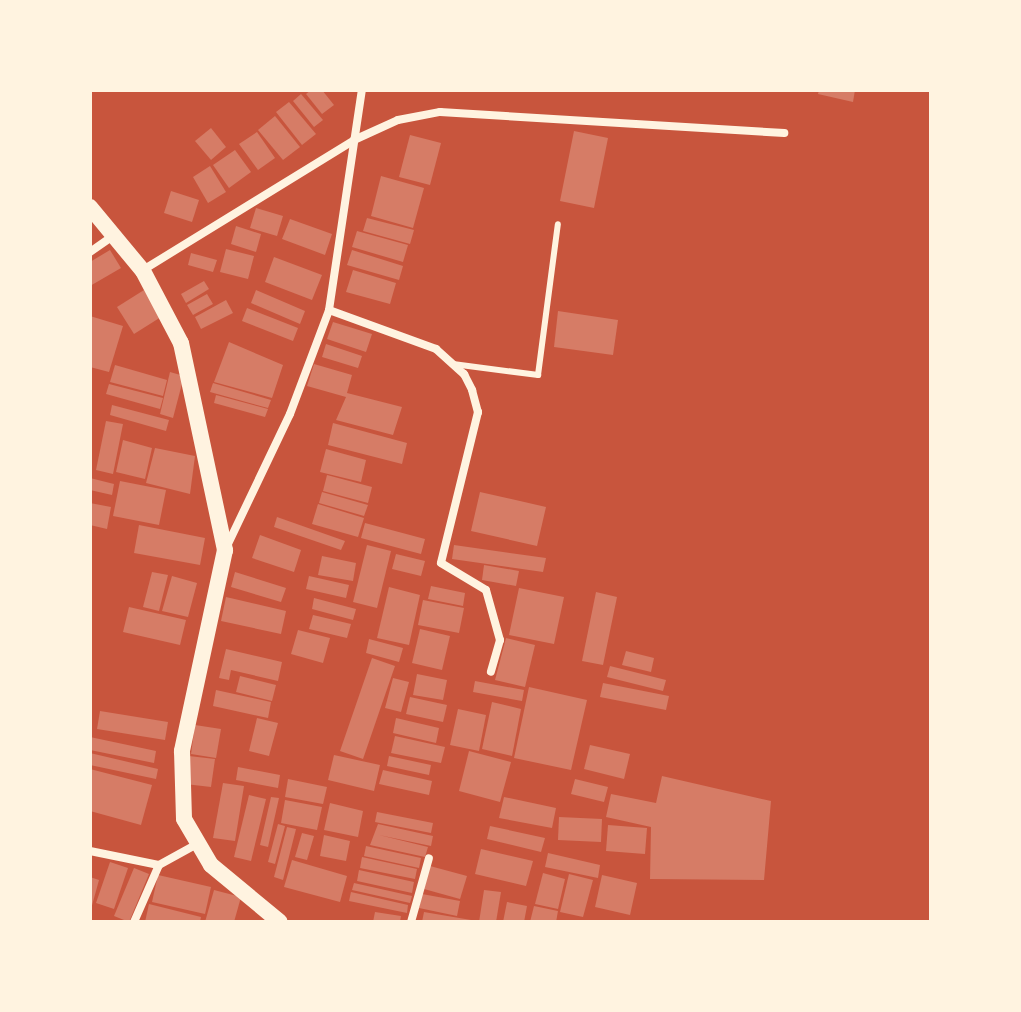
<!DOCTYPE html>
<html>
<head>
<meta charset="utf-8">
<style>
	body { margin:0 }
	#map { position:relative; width:1021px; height:1012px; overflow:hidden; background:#c8553d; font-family:Montserrat,sans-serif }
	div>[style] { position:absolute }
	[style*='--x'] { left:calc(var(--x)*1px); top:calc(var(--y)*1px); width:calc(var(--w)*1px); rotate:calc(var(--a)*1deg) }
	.building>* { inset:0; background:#d67c66 }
	.service>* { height:6px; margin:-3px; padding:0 3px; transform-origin:3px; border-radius:3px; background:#fff3e0 }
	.minor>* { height:8px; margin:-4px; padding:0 4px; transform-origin:4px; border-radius:4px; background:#fff3e0 }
	.secondary>* { height:16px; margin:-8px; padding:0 8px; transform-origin:8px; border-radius:8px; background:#fff3e0 }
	span { translate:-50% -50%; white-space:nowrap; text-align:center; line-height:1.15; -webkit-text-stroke:8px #fff3e0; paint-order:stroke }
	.frame { position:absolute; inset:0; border:92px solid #fff3e0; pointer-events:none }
</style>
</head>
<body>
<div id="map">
	<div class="building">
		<div style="clip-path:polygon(311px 90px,322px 90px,334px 105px,322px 114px,306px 94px)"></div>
		<div style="clip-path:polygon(819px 90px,855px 90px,853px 102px,818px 94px)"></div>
		<div style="clip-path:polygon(301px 94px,323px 120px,314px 127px,293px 101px)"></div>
		<div style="clip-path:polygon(289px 102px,316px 134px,302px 145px,276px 112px)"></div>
		<div style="clip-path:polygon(275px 116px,300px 147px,283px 160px,258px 130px)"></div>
		<div style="clip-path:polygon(211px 128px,226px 147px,211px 160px,195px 141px)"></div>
		<div style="clip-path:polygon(574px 131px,608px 138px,594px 208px,560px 201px)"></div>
		<div style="clip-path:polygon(257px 132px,275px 158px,258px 170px,239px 144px)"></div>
		<div style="clip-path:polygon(410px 135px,441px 143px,430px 185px,399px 177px)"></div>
		<div style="clip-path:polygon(235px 150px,251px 172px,229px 188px,213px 165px)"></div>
		<div style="clip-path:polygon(210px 166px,226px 192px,208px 203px,193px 177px)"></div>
		<div style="clip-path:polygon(381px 176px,424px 188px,413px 228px,371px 216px)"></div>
		<div style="clip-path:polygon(171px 191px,199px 200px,192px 222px,164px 213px)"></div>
		<div style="clip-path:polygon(256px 208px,283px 216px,277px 236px,250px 228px)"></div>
		<div style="clip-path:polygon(367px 218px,414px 230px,410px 244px,363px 231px)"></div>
		<div style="clip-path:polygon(290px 219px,332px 234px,325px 255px,282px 239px)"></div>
		<div style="clip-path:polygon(236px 226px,261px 234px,256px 252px,231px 244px)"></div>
		<div style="clip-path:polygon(357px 231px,408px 245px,403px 262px,352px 247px)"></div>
		<div style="clip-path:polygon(226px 249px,254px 256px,248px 279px,220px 272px)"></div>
		<div style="clip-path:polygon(110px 250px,121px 268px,90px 286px,90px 262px)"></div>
		<div style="clip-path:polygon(352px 250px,403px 266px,399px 280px,347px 265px)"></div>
		<div style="clip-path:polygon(191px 253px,217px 260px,213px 272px,188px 265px)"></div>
		<div style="clip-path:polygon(274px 257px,322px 275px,312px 300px,265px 282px)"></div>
		<div style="clip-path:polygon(353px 270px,396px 283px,390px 304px,346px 292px)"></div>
		<div style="clip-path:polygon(204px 281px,209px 289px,186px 303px,181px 294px)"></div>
		<div style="clip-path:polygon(144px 290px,161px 317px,134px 334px,117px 307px)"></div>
		<div style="clip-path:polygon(256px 290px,305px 311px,300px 324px,251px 303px)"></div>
		<div style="clip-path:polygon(207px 294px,213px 304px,193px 315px,187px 305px)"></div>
		<div style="clip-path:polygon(226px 300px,233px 313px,201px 329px,195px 317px)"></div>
		<div style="clip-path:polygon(247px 308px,298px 328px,293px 341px,242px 321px)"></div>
		<div style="clip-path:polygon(558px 311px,618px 320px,613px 355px,554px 347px)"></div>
		<div style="clip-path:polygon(90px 316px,123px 326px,109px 372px,90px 367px)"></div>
		<div style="clip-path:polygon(333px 322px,372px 334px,366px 352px,327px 339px)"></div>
		<div style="clip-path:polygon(229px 342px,283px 365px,272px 398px,214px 382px)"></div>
		<div style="clip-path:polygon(326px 344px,362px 356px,358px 368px,322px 357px)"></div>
		<div style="clip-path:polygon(314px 364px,352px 375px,347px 393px,402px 407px,393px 435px,336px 420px,346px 397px,307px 386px)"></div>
		<div style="clip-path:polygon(115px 365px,167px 380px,163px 396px,110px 382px)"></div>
		<div style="clip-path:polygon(170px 372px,184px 376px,173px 418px,160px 414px)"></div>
		<div style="clip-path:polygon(213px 383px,271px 400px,268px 408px,210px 392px)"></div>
		<div style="clip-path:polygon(109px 384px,163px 398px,160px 409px,106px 394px)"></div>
		<div style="clip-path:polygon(216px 395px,268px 409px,265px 417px,214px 403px)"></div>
		<div style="clip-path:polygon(112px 405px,169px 420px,166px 431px,110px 415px)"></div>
		<div style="clip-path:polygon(106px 421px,123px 424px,113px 474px,96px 470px)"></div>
		<div style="clip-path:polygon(333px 423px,407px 443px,402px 464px,328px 445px)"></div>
		<div style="clip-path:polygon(123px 440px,152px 448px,145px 479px,116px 472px)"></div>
		<div style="clip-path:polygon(155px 448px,195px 456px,190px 494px,146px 483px)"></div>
		<div style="clip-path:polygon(326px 449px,366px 460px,361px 482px,320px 472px)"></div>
		<div style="clip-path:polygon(327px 475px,372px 487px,368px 503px,323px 491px)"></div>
		<div style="clip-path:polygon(90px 478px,114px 484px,112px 495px,90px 490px)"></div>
		<div style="clip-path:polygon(120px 481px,166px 490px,159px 525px,113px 516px)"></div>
		<div style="clip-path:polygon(322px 492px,368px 505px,364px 516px,319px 503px)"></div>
		<div style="clip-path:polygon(480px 492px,546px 507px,537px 546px,471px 531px)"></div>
		<div style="clip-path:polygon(90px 503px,111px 507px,107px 529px,90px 525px)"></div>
		<div style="clip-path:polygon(318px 504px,364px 518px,358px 537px,312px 524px)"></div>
		<div style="clip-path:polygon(277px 517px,345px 541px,341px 550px,274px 527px)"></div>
		<div style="clip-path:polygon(365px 523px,425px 539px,421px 554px,361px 538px)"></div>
		<div style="clip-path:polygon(139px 525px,205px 538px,200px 565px,134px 553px)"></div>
		<div style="clip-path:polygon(260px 535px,301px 550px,294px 572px,252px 558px)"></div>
		<div style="clip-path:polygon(367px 545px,391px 551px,377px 608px,353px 602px)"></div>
		<div style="clip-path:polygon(454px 545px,546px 558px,543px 572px,452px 559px)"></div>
		<div style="clip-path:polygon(396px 554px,425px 561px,421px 576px,392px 569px)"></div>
		<div style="clip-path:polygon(322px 556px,356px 563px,353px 581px,318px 575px)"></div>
		<div style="clip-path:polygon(484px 565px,519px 571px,516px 586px,482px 580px)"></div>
		<div style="clip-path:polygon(152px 572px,168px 575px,159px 611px,143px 607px)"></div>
		<div style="clip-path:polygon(235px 572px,286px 588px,281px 602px,231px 587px)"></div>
		<div style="clip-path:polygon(172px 576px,197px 583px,188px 617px,162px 611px)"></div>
		<div style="clip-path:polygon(309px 576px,349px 585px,346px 598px,306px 589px)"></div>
		<div style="clip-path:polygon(431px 586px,465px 593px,463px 606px,428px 599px)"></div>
		<div style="clip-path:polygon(389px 587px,420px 595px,409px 645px,377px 638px)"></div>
		<div style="clip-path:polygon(519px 588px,564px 597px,554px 644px,509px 635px)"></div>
		<div style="clip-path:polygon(596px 592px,617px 597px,603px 665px,582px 661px)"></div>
		<div style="clip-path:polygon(226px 597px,286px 611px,281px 634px,221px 621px)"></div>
		<div style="clip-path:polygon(314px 598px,356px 609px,353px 620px,312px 609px)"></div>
		<div style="clip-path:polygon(423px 600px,464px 608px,459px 633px,418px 625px)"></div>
		<div style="clip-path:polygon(129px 607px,186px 620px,180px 645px,123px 632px)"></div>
		<div style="clip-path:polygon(313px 615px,351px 624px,347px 638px,309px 629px)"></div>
		<div style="clip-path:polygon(420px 629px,450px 636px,442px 670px,412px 663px)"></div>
		<div style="clip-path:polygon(298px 630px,330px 638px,323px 663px,291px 654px)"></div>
		<div style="clip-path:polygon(506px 638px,535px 645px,525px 687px,495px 680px)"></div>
		<div style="clip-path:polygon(369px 639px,403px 648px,399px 662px,366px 653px)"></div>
		<div style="clip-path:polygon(226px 649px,282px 662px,278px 681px,231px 670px,229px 680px,219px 678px)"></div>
		<div style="clip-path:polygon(626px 651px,654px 658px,651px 672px,622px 665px)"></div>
		<div style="clip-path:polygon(372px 658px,395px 666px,363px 759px,340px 751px)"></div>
		<div style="clip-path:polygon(610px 666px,666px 680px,663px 691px,607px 677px)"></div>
		<div style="clip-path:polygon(417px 674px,447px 680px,443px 700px,413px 695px)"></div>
		<div style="clip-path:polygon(240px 676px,276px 685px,272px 701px,236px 692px)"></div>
		<div style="clip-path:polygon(393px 678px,409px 682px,401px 712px,385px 708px)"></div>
		<div style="clip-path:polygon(475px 681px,524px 690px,522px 701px,473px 692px)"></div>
		<div style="clip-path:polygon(603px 683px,669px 696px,666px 710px,600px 697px)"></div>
		<div style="clip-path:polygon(529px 687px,587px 700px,571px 770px,514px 758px)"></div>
		<div style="clip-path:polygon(216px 690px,271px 702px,268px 718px,213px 706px)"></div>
		<div style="clip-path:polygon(410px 697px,447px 705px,443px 722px,406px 714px)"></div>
		<div style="clip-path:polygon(492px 702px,521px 709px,512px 756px,482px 749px)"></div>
		<div style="clip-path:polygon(458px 709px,486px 715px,479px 751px,450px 745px)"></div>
		<div style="clip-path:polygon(100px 711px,168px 722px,165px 740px,97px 729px)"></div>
		<div style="clip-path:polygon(257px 718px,278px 723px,269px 756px,249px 751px)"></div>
		<div style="clip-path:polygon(396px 718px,439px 728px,436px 743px,393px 733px)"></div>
		<div style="clip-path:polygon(195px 725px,221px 729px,216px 758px,191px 754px)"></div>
		<div style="clip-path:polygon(395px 736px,445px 747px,441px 763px,391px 753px)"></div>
		<div style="clip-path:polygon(90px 737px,156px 751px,154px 763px,90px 750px)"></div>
		<div style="clip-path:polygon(590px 745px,630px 754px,624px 779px,584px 769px)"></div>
		<div style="clip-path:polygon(469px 751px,511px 762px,500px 802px,459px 791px)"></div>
		<div style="clip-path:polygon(90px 753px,158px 769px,156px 779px,90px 765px)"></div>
		<div style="clip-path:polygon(334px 755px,380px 765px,374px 791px,328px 780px)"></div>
		<div style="clip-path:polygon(189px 756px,215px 759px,211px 787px,185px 784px)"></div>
		<div style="clip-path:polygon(389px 756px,431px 765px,429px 775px,387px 766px)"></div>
		<div style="clip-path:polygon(238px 767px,280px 775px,278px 788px,236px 780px)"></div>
		<div style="clip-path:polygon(90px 769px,152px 785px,141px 825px,90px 811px)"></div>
		<div style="clip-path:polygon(383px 770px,432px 781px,429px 795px,379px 784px)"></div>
		<div style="clip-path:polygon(662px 776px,771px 801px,764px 880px,650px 879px,651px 827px,606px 817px,611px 794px,656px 803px)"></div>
		<div style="clip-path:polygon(288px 779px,327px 787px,323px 804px,285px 797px)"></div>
		<div style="clip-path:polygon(575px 779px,608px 787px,604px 802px,571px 794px)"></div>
		<div style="clip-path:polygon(223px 783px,244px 786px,235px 841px,213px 838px)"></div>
		<div style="clip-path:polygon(249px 795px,266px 799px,251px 861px,234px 857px)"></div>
		<div style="clip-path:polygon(271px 797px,279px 798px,268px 847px,260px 845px)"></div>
		<div style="clip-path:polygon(504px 797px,556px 808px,552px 828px,499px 818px)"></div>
		<div style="clip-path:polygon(285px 800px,322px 807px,317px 830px,281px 823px)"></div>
		<div style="clip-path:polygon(330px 803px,363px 811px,358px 837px,324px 830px)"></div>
		<div style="clip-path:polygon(377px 812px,433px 823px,431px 833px,375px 822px)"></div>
		<div style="clip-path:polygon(559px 817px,602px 819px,601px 842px,558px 840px)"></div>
		<div style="clip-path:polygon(278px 824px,285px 826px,275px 864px,268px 862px)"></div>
		<div style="clip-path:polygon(378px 824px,433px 836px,431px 846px,379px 835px,428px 847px,425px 857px,370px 845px)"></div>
		<div style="clip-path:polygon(608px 825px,647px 828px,645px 854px,606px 851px)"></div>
		<div style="clip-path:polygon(490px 826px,545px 838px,541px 852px,487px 839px)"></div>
		<div style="clip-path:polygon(287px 827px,296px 829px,283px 880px,274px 877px)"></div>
		<div style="clip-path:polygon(302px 833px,314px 836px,307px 860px,295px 857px)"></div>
		<div style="clip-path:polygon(324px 835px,350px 841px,346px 861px,320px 856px)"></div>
		<div style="clip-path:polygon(366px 846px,421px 858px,419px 868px,364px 856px)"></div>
		<div style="clip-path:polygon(481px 849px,533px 861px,526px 886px,475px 874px)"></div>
		<div style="clip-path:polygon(548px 853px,600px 865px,598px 878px,545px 867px)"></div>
		<div style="clip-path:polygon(362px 857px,417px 869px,415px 879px,360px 868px)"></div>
		<div style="clip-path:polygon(292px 860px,347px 876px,340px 902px,284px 887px)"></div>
		<div style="clip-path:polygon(110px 862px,128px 868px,114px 909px,96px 903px)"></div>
		<div style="clip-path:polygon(430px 866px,467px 876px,460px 899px,424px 889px)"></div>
		<div style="clip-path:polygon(134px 868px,149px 874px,129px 922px,114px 916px)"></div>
		<div style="clip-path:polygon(359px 870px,414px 882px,412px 893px,357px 881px)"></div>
		<div style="clip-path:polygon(543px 873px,565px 879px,558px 909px,535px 904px)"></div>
		<div style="clip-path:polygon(569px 874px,593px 880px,583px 917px,560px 912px)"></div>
		<div style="clip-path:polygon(158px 875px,211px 887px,205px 914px,152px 902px)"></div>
		<div style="clip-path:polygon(602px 875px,637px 883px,630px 915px,595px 907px)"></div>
		<div style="clip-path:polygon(90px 877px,99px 880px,91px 909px,90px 909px)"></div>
		<div style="clip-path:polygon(354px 883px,412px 896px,410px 903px,352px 890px)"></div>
		<div style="clip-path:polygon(214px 890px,241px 897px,234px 922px,205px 922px)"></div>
		<div style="clip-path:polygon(484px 890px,501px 892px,496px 922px,479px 922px)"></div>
		<div style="clip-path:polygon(351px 892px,408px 905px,407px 913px,349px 901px)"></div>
		<div style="clip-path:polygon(422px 894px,460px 901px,457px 916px,419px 908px)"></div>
		<div style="clip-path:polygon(507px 902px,527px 906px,524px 922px,503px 922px)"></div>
		<div style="clip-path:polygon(149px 904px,201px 917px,200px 922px,145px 922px)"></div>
		<div style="clip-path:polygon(534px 906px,558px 911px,556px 922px,530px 922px)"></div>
		<div style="clip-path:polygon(375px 912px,401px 916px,400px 922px,373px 922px)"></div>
		<div style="clip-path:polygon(424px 912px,471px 920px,471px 922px,422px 922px)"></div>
	</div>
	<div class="service">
		<div style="--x:453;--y:364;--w:86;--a:7.4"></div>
		<div style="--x:538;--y:375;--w:152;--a:-82.5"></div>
	</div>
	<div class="minor">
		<div style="--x:90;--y:252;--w:29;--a:-35"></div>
		<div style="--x:143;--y:270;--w:248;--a:-31.6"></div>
		<div style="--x:354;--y:140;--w:48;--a:-24.4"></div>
		<div style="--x:398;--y:120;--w:43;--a:-10.8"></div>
		<div style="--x:440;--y:112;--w:345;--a:3.5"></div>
		<div style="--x:329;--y:310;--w:114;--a:20"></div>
		<div style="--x:436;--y:349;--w:38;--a:42"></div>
		<div style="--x:464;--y:374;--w:18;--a:63"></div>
		<div style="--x:472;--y:390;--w:23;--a:75"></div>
		<div style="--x:478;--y:412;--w:155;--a:103.8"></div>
		<div style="--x:441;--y:563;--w:52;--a:31"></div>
		<div style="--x:486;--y:590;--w:52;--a:74.4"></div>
		<div style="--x:500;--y:640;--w:33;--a:106"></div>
		<div style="--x:227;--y:546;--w:146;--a:-64.5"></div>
		<div style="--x:290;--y:414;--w:111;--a:-69.4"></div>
		<div style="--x:329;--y:310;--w:222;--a:-81.5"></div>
		<div style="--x:90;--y:851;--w:70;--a:11.5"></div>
		<div style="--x:134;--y:922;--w:62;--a:-66.3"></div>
		<div style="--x:159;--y:865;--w:43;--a:-28.9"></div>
		<div style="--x:411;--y:922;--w:66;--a:-74.3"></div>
	</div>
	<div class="secondary">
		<div style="--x:90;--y:207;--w:83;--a:50.4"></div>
		<div style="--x:143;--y:271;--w:81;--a:62.2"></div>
		<div style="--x:181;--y:343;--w:212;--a:78"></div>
		<div style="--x:225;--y:550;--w:206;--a:102.1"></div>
		<div style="--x:182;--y:751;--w:68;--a:88.3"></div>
		<div style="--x:184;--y:819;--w:53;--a:59.6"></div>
		<div style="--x:211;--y:865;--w:89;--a:39.6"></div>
	</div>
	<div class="frame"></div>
</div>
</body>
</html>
